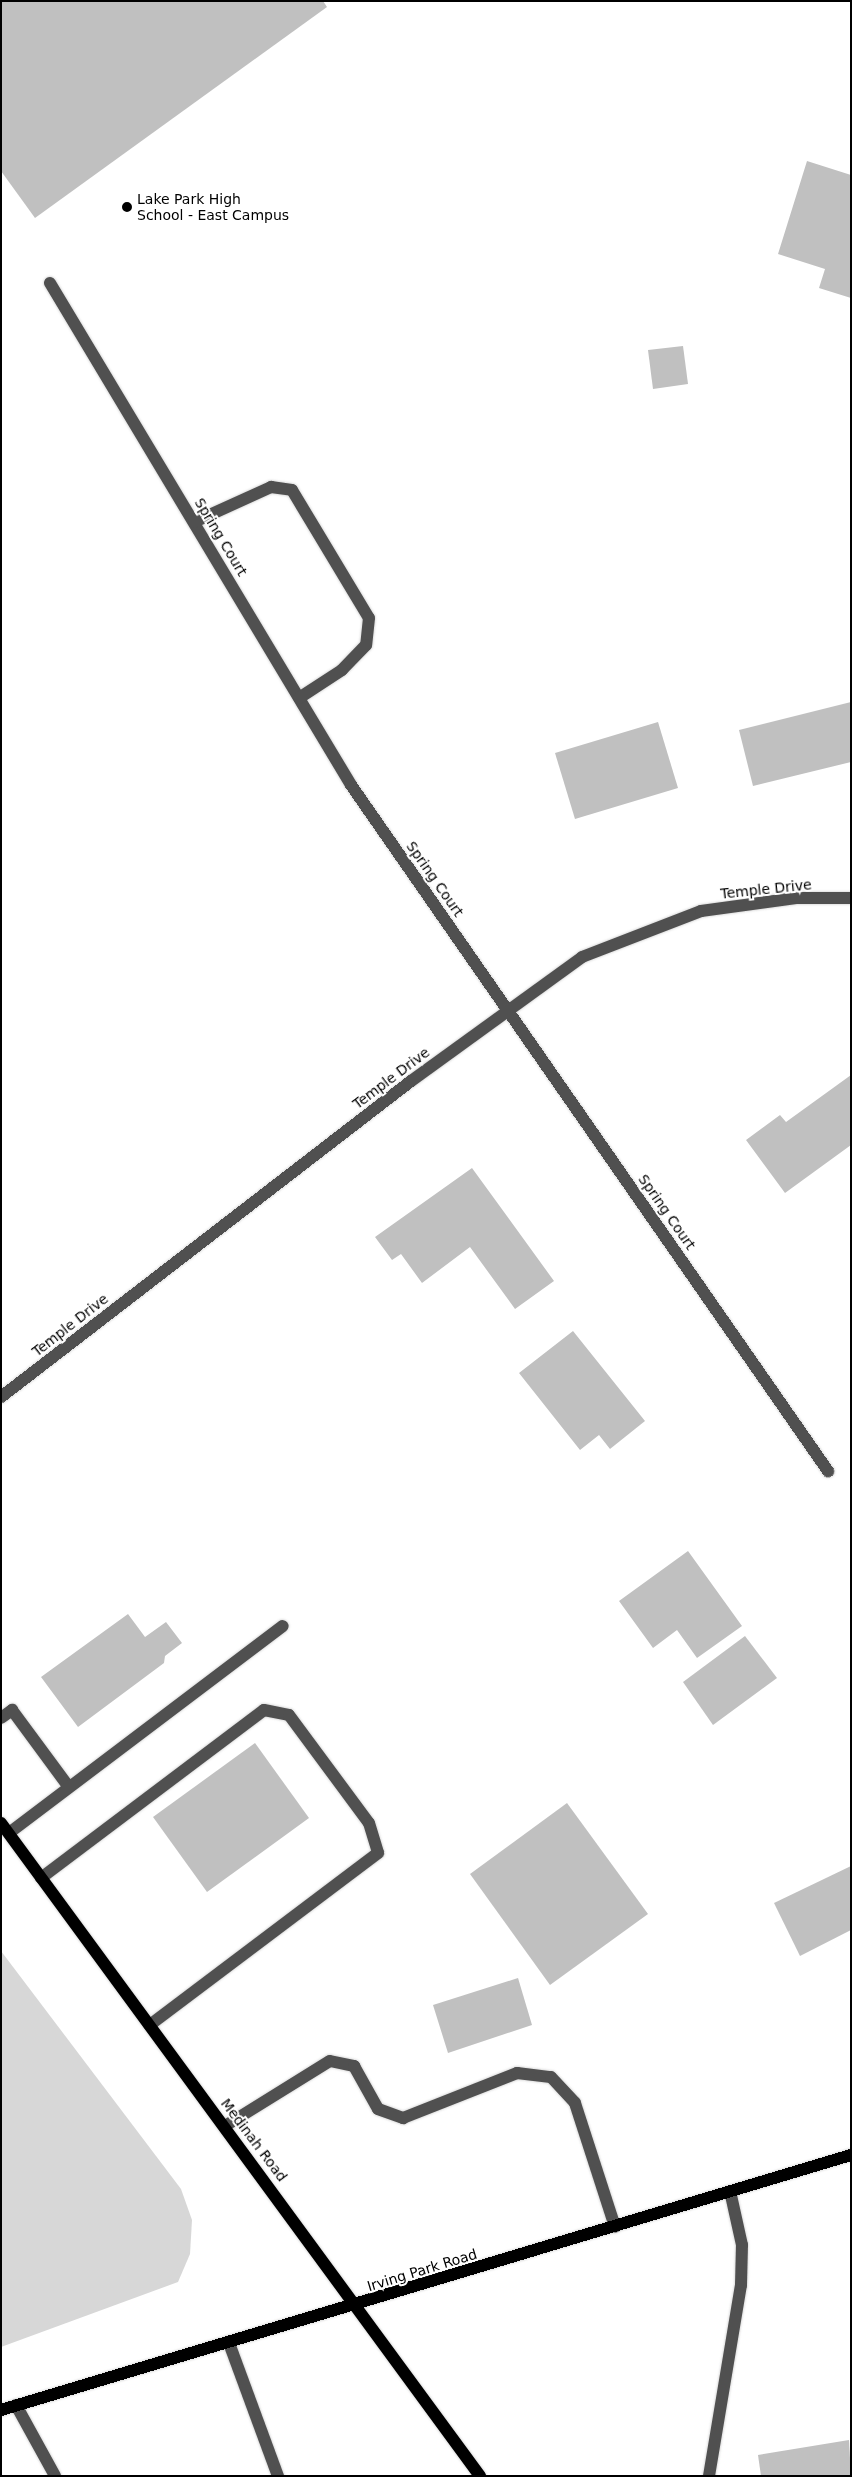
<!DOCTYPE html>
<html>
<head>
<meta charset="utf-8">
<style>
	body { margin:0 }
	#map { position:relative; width:852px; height:2477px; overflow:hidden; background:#fff; font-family:"DejaVu Sans",sans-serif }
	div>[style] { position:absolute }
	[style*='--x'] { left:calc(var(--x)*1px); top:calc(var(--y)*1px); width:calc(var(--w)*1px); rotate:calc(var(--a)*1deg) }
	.green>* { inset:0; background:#d7d7d7 }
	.building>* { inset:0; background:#c0c0c0 }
	.roads { filter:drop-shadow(0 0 1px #dbdbdb) drop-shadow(0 0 1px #dbdbdb) }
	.minor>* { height:12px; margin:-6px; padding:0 6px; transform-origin:6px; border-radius:6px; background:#505050 }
	.major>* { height:12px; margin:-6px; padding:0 6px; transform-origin:6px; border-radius:6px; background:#000 }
	.dots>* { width:14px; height:14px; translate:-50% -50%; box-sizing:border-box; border:2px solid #fff; border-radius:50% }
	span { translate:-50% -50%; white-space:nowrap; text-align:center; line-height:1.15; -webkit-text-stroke:4px #fff; paint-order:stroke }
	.poi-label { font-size:14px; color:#000 }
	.left { translate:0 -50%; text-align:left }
	.street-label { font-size:14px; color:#000 }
	.frame { position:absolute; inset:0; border:2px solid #000; pointer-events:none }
</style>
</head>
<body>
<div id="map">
	<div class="green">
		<div style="clip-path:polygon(1px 1951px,181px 2189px,192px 2220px,190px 2254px,178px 2282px,1px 2347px)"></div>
	</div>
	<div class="building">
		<div style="clip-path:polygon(1px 1px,323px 1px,327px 7px,35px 218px,1px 171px)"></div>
		<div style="clip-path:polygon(807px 161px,851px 175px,851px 298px,819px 288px,825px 269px,778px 254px)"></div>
		<div style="clip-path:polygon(683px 346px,688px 384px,653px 389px,648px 350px)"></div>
		<div style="clip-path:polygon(851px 702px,851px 762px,753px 786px,739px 730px)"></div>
		<div style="clip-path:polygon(658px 722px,678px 788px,575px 819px,555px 753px)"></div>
		<div style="clip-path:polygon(851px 1075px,851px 1145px,785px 1193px,746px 1140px,780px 1115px,786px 1122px)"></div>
		<div style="clip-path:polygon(472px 1168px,554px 1281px,515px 1309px,470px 1247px,422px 1283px,401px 1254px,392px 1260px,375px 1237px)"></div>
		<div style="clip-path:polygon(573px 1331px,645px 1421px,610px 1449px,599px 1435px,580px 1450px,519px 1373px)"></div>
		<div style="clip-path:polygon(688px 1551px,742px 1626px,697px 1658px,677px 1630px,653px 1648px,619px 1601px)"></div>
		<div style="clip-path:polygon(128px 1614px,145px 1637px,166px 1622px,182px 1643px,165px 1656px,164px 1663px,78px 1727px,41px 1677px)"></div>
		<div style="clip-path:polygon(745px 1636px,777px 1678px,713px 1725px,683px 1682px)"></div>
		<div style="clip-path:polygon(255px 1743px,309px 1818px,207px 1892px,153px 1817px)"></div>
		<div style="clip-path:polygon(567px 1803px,648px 1914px,550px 1985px,470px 1874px)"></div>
		<div style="clip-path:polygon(851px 1866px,851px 1930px,800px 1956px,774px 1903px)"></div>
		<div style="clip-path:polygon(518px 1978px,532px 2025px,448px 2053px,433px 2005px)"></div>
		<div style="clip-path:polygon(849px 2440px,851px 2476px,761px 2476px,758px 2455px)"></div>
	</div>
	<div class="roads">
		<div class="minor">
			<div style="--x:50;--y:283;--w:585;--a:59.05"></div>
			<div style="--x:351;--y:785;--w:836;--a:55.19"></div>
			<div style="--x:194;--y:522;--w:85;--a:-24.4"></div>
			<div style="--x:271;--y:487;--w:21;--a:8"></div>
			<div style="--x:292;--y:490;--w:149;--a:59"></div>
			<div style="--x:369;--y:618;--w:27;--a:96"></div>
			<div style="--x:366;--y:645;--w:35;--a:134"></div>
			<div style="--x:342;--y:670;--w:51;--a:146.9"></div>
			<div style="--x:1;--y:1397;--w:518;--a:-37.62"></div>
			<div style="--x:411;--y:1081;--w:211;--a:-35.9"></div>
			<div style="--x:582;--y:957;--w:128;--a:-21.1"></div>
			<div style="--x:701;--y:911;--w:96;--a:-7.8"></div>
			<div style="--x:796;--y:898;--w:55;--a:0"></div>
			<div style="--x:1;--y:1718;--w:14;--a:-36"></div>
			<div style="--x:12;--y:1710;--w:94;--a:53.6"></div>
			<div style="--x:9;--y:1833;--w:343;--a:-37.1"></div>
			<div style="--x:41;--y:1878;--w:279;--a:-37"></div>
			<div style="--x:264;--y:1710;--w:25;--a:11"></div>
			<div style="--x:289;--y:1715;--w:134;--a:53.5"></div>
			<div style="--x:369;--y:1823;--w:31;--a:73"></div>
			<div style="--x:378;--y:1853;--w:286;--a:143"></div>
			<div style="--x:225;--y:2126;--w:123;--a:-31.8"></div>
			<div style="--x:330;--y:2061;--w:25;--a:12"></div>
			<div style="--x:354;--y:2066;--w:49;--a:60.8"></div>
			<div style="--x:378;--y:2109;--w:27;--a:20"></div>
			<div style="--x:403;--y:2118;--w:123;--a:-21.5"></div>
			<div style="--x:517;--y:2073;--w:34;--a:7"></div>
			<div style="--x:551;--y:2077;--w:35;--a:47"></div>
			<div style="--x:575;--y:2103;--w:130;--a:72.1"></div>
			<div style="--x:229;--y:2343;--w:142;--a:69.8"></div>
			<div style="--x:16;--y:2405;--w:81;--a:61.2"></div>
			<div style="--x:709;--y:2476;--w:194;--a:-80.5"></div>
			<div style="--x:741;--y:2285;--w:40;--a:-88.6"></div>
			<div style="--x:742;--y:2245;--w:55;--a:-102.5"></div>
		</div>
		<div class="major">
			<div style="--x:1;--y:1823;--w:810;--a:53.74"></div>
			<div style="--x:1;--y:2410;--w:887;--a:-16.7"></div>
		</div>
	</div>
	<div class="dots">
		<div style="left:127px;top:207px;background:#000"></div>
	</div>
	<div class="poi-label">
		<span class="left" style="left:137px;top:207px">Lake Park High<br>School - East Campus</span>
	</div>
	<div class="street-label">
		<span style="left:221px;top:537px;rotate:59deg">Spring Court</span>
		<span style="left:435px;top:879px;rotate:55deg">Spring Court</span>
		<span style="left:766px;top:889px;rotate:-6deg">Temple Drive</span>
		<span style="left:391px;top:1078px;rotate:-37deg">Temple Drive</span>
		<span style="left:667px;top:1212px;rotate:55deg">Spring Court</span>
		<span style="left:70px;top:1325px;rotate:-38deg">Temple Drive</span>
		<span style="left:254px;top:2140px;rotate:53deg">Medinah Road</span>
		<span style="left:422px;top:2270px;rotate:-17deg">Irving Park Road</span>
	</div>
	<div class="frame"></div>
</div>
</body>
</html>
